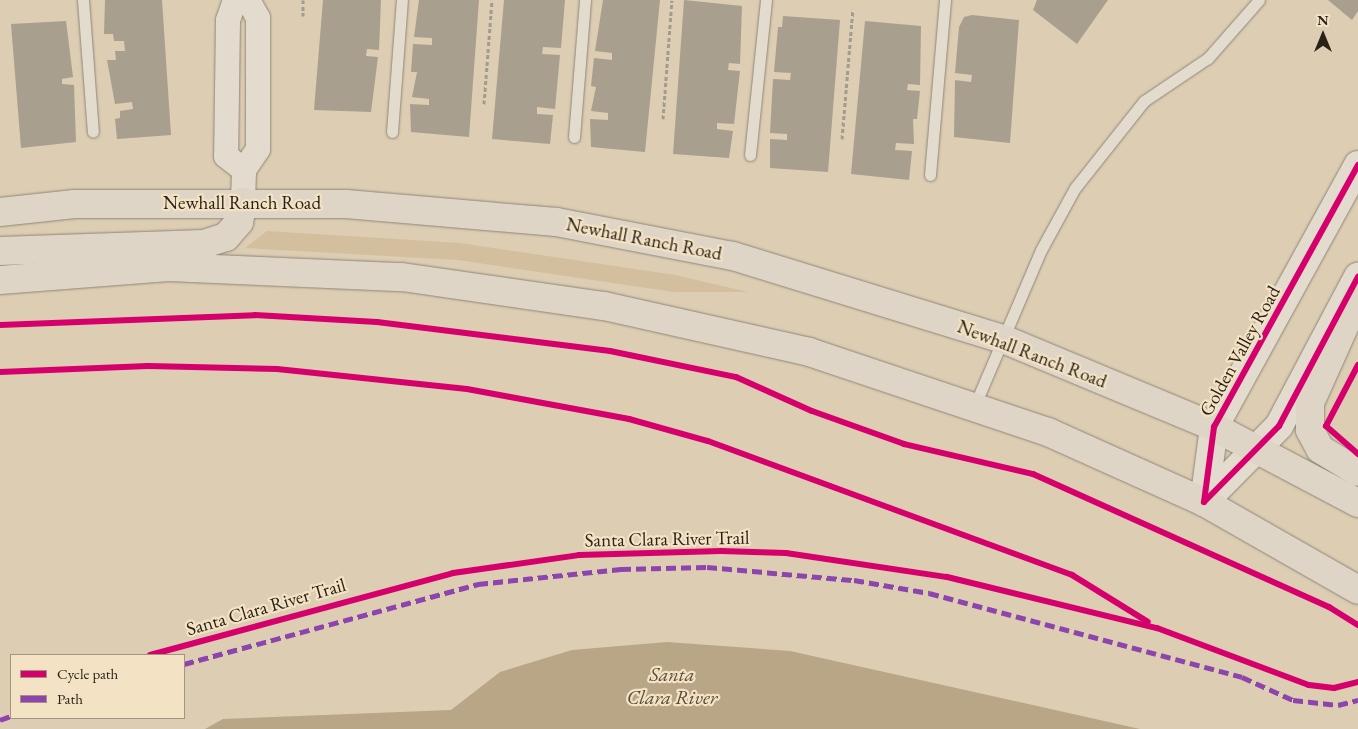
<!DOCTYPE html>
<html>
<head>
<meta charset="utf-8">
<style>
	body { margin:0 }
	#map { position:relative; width:1358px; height:729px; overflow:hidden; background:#dccdb3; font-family:"EB Garamond",serif }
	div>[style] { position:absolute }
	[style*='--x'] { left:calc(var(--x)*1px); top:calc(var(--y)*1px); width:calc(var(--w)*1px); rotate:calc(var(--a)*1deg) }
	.green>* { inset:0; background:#d3bf9d }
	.water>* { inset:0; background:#b9a686 }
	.building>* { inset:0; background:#a99f8e }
	.path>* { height:3px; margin-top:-1.5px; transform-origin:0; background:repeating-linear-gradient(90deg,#a19b90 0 4px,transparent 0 6.5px) }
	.roads { filter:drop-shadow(0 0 1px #8f8676) drop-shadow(0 0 1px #8f8676) }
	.service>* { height:11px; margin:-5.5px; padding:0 5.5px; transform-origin:5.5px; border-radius:5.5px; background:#e2dbce }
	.minor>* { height:24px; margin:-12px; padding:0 12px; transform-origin:12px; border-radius:12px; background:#e2dbce }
	.secondary>* { height:28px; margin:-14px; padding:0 14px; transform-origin:14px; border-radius:14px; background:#e2dbce }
	.primary>* { height:28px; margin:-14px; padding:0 14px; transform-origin:14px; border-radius:14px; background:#ded5c6 }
	.quiet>* { height:5px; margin-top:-2.5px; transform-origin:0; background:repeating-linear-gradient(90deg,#8e44ad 0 10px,transparent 0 15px) }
	.cycleway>* { height:6px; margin:-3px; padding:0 3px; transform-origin:3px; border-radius:3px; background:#d6006c }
	span { translate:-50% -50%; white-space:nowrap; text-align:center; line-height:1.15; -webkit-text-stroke:4.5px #f3e2c3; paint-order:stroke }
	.street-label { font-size:19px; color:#292218 }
	.water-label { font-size:20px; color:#564b38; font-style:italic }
	.legend { position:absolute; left:10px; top:654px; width:175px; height:65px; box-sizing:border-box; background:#f3e2c3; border:1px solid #a2957f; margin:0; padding:6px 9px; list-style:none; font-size:15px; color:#292218 }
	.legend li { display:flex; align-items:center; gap:10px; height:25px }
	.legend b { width:25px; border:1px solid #a2957f }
	.north { position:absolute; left:1298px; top:10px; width:50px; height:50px; -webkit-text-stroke:4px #f3e2c3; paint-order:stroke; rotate:0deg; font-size:14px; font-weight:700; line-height:20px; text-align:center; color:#292218 }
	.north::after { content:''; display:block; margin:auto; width:18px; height:22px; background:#292218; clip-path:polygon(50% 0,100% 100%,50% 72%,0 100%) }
</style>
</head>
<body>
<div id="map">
	<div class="green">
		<div style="clip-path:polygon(267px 231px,460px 243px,675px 275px,748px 292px,674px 292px,458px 260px,245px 248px)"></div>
	</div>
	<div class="water">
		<div style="clip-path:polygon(667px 642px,790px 651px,1140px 729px,205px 729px,223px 719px,451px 710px,500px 672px,572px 650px)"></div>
	</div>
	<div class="building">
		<div style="clip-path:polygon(105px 0,162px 0,171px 135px,117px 139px,115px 119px,120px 118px,120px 111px,133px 109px,132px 102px,115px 104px,107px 60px,116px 60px,115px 51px,125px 51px,124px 41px,114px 41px,113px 34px,104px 34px)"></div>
		<div style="clip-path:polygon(323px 0,381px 0,379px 50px,367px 49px,366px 56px,378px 57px,371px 112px,314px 110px)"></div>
		<div style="clip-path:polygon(419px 0,479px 0,469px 137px,411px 132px,410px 104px,429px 105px,429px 99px,412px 97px,417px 72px,411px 72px,413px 44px,432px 45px,432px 38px,414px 37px)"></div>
		<div style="clip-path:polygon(504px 0,565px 0,561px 48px,543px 47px,542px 54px,560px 55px,555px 109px,537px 107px,537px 114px,553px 115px,550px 144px,492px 139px)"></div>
		<div style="clip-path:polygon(603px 0,660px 0,645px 152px,591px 147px,590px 119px,608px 120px,608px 113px,591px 111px,596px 87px,591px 86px,594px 58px,612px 60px,612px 53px,595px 51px)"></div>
		<div style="clip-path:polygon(684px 0,742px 6px,740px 64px,729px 63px,728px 70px,740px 71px,734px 124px,717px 123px,717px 129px,733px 131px,729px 158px,673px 154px)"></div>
		<div style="clip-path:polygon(1037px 0,1108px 0,1077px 44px,1033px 10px)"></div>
		<div style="clip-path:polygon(1328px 0,1358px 0,1358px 11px,1352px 20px)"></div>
		<div style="clip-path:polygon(972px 15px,1019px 20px,1010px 143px,954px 137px,955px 80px,971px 82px,972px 75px,955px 73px,959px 27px,964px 17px)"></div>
		<div style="clip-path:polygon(783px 16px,840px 20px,828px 172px,770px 168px,770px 139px,787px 140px,787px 134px,770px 133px,773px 79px,790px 80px,791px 73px,774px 72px,778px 27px,782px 27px)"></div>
		<div style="clip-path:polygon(66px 21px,73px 77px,62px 79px,62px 84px,74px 85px,76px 142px,21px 148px,11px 24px)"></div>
		<div style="clip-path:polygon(865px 21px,921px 26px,920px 85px,908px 84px,907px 90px,920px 91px,917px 119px,913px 119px,914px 144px,896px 143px,895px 150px,912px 151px,909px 180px,851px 174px)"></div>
	</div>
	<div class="path">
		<div style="--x:303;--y:0;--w:16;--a:90"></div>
		<div style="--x:484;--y:104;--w:104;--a:-85.6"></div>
		<div style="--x:663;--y:119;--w:119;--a:-85.7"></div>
		<div style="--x:842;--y:139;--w:130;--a:-85.2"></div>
	</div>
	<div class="roads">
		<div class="service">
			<div style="--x:83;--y:0;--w:132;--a:85.7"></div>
			<div style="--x:392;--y:132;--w:132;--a:-85.7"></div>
			<div style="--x:574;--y:137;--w:137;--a:-85.4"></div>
			<div style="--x:750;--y:155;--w:156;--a:-84.1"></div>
			<div style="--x:930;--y:175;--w:176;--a:-85.1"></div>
			<div style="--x:974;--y:407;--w:171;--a:-66.9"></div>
			<div style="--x:1041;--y:250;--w:71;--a:-61.3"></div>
			<div style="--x:1075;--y:188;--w:111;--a:-51.6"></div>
			<div style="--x:1144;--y:101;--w:77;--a:-33.9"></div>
			<div style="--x:1208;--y:58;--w:77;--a:-48.7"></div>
		</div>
		<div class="minor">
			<div style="--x:235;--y:0;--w:21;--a:109"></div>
			<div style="--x:228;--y:20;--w:136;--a:90.8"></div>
			<div style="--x:226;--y:156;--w:23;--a:38"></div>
			<div style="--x:243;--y:201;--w:31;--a:-88"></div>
			<div style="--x:244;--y:170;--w:25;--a:-56"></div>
			<div style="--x:258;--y:149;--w:131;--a:-90"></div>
			<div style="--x:258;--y:18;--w:21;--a:-119"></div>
		</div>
		<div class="secondary">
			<div style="--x:1204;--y:502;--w:76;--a:-82.4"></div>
			<div style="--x:1214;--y:427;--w:299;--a:-61.2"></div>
			<div style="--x:1204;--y:502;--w:107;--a:-45.4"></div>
			<div style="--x:1279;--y:426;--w:169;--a:-62.1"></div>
		</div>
		<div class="primary">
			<div style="--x:0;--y:212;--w:75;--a:-6.1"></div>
			<div style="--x:75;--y:204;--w:271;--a:0"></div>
			<div style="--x:346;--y:204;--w:211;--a:4.9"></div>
			<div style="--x:556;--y:222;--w:180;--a:10.9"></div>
			<div style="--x:733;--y:256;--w:282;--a:17.1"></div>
			<div style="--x:1003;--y:339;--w:229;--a:22.6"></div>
			<div style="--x:1214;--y:427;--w:163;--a:27.8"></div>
			<div style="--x:0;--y:251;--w:204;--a:-2"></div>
			<div style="--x:204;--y:244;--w:23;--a:-18"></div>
			<div style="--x:226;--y:237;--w:20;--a:-49"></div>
			<div style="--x:239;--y:222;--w:21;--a:-79"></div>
			<div style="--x:0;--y:280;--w:169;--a:-4.4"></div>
			<div style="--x:169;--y:267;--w:233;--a:2.5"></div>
			<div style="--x:402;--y:277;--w:204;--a:8.2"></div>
			<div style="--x:604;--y:306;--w:210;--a:12.6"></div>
			<div style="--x:809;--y:352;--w:252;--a:18.5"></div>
			<div style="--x:1048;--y:432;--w:171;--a:24.2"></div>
			<div style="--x:1204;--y:502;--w:177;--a:29.7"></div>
			<div style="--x:1358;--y:296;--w:117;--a:114.2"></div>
			<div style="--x:1310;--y:403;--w:27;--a:90"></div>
			<div style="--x:1310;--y:430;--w:21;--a:62"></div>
			<div style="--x:1320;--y:449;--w:44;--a:31.2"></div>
		</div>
	</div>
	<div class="quiet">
		<div style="--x:184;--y:664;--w:305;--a:-15.2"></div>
		<div style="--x:478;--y:584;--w:144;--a:-6"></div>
		<div style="--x:621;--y:569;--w:86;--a:-1.3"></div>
		<div style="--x:707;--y:567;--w:148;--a:5.1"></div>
		<div style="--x:854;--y:580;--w:76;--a:9.8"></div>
		<div style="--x:929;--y:593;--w:324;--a:15"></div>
		<div style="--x:1242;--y:677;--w:56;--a:24.3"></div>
		<div style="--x:1293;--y:700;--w:45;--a:6.3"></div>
		<div style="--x:1338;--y:705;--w:21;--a:-14"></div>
		<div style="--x:0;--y:720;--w:12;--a:-20"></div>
	</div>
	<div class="cycleway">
		<div style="--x:0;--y:325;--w:255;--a:-2.2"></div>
		<div style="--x:255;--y:315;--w:122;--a:3.3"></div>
		<div style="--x:377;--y:322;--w:235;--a:7.1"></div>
		<div style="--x:610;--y:351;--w:129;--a:11.7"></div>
		<div style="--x:736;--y:377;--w:83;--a:24.1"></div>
		<div style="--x:812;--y:411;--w:98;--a:19.7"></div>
		<div style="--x:904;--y:444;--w:132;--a:13.1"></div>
		<div style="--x:1033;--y:474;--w:325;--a:24.2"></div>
		<div style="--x:1329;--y:607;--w:34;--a:32"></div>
		<div style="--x:1358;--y:365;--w:69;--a:117.7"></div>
		<div style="--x:1326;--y:426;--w:43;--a:41.2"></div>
		<div style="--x:0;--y:372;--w:148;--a:-2.3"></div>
		<div style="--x:148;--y:366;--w:129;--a:1.3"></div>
		<div style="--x:277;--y:369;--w:191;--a:6"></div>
		<div style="--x:467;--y:389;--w:165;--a:10.5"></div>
		<div style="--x:629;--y:419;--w:82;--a:15.6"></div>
		<div style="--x:708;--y:441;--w:388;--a:20.2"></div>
		<div style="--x:1072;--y:575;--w:89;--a:31.7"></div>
		<div style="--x:1204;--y:502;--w:76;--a:-82.4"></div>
		<div style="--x:1214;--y:427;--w:299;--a:-61.2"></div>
		<div style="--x:1204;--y:502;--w:107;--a:-45.4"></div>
		<div style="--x:1279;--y:426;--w:169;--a:-62.1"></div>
		<div style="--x:150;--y:655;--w:314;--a:-15.1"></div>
		<div style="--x:453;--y:573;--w:127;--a:-8.1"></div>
		<div style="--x:579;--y:555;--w:142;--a:-1.6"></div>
		<div style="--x:721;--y:551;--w:65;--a:1.8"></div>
		<div style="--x:786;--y:553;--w:163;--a:8.5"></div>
		<div style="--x:947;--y:577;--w:216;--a:13.7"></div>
		<div style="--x:1157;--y:628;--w:162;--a:20.6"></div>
		<div style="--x:1309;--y:685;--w:25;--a:7"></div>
		<div style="--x:1334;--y:688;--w:25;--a:-14"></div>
	</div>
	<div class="street-label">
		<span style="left:242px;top:203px">Newhall Ranch Road</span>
		<span style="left:644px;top:239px;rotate:11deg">Newhall Ranch Road</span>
		<span style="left:1240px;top:351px;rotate:-61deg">Golden Valley Road</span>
		<span style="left:1032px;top:354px;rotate:21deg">Newhall Ranch Road</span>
		<span style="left:667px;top:539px;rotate:-1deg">Santa Clara River Trail</span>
		<span style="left:266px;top:607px;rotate:-16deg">Santa Clara River Trail</span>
	</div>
	<div class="water-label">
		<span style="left:672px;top:686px">Santa<br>Clara River</span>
	</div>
	<ul class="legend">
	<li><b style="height:6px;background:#d6006c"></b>Cycle path</li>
	<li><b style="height:6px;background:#8e44ad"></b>Path</li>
	</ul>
	<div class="north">N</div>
</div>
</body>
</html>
